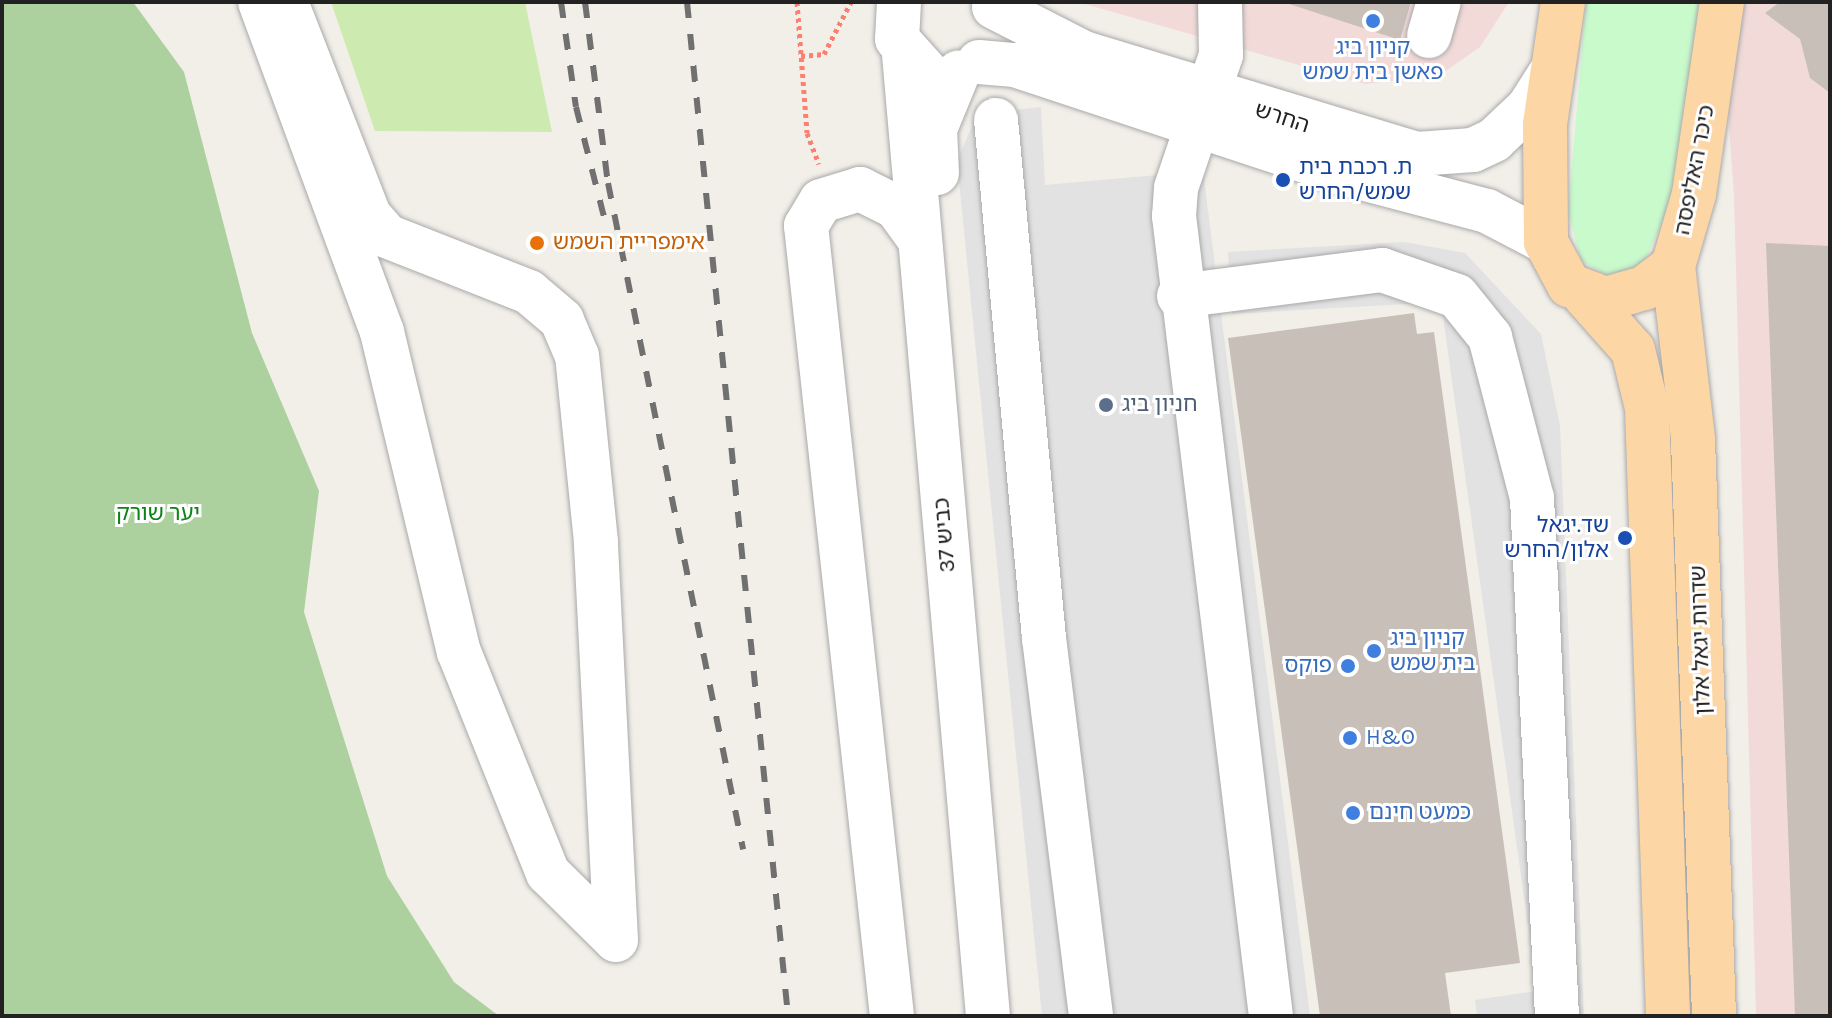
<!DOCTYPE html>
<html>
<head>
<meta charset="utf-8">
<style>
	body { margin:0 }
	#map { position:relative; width:1832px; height:1018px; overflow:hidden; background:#f2efe9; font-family:Karla,"Noto Sans Hebrew",sans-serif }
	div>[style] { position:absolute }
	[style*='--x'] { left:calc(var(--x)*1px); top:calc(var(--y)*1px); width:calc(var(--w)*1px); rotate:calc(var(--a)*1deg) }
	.commercial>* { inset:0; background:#f2dad9 }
	.grass>* { inset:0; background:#cdebb0 }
	.forest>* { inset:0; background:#add19e }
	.park>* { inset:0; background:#c8facc }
	.parking>* { inset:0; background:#e2e2e2 }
	.building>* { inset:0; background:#c7bfb8 }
	.path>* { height:5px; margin-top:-2.5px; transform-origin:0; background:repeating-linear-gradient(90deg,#fa8072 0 4px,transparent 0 8px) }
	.roads { filter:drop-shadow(0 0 2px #a9a9a9) drop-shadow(0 0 2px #a9a9a9) }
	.minor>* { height:44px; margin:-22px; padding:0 22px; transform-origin:22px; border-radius:22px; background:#fff }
	.major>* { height:44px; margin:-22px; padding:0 22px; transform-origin:22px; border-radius:22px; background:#fcd6a4 }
	.rail>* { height:6px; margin-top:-3px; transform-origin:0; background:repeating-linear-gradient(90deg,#707070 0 16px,transparent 0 32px) }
	.dots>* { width:22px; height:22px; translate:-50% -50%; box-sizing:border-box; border:4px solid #fff; border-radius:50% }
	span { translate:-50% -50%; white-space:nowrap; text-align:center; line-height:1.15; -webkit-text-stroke:6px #fff; paint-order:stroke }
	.shop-label { font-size:22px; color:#366cbe }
	.left { translate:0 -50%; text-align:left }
	.right { translate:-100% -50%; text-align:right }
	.street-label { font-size:22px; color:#222 }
	.transit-label { font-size:22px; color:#164399 }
	.food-label { font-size:22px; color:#c56008 }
	.service-label { font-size:22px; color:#4e5e75 }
	.park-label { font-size:22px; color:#0c8416 }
	.frame { position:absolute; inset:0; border:4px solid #222; pointer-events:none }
</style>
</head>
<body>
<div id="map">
	<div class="commercial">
		<div style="clip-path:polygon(1078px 2px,1509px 2px,1480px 47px,1440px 75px,1365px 84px)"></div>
		<div style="clip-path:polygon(1720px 2px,1830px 2px,1830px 1016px,1756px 1016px,1734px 196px)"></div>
	</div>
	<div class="grass">
		<div style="clip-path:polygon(331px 2px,525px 2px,552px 132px,375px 131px)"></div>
	</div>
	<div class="forest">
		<div style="clip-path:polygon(2px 2px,133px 2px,184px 72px,252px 333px,319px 491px,304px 612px,387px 876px,454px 982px,499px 1016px,2px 1016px)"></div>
	</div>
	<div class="park">
		<div style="clip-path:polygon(1586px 2px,1704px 2px,1670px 204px,1643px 265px,1610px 277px,1581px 261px,1568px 211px)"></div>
	</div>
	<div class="parking">
		<div style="clip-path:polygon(1041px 107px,1045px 185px,1203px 171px,1310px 1016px,1042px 1016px,957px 161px,977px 114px)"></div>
		<div style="clip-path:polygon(1404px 242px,1465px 253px,1541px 334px,1560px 426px,1584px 1016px,1477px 1016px,1475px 1000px,1537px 991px,1441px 302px,1232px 314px,1228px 252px)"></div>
	</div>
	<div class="building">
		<div style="clip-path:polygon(1283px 2px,1411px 2px,1400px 40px)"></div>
		<div style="clip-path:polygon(1780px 2px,1830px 2px,1830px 93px,1810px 78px,1800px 39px,1765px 13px)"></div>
		<div style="clip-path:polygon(1766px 243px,1830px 246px,1830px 1016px,1795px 1016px)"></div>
		<div style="clip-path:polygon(1414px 313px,1417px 334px,1434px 332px,1520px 963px,1445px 973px,1451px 1016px,1320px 1016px,1228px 338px)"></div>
	</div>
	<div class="path">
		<div style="--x:797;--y:2;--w:131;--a:85.6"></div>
		<div style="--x:807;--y:133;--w:33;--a:69"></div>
		<div style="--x:801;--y:56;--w:23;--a:-5"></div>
		<div style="--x:824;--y:54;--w:59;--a:-62.6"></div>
	</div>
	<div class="roads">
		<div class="minor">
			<div style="--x:260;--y:2;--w:352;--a:69.7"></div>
			<div style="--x:382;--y:332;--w:329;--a:76.5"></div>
			<div style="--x:459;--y:652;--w:238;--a:68.1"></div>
			<div style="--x:548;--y:873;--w:95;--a:44.6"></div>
			<div style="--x:616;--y:940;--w:399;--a:-92.9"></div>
			<div style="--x:596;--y:542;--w:187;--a:-95.8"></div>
			<div style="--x:577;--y:356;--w:39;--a:-113"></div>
			<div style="--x:562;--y:320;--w:43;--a:-139.7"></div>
			<div style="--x:529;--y:292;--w:153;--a:-158.5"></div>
			<div style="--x:387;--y:236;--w:28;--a:-131"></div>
			<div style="--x:369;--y:215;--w:229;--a:-111.3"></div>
			<div style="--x:899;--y:2;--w:37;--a:93"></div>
			<div style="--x:897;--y:39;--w:42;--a:47.9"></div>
			<div style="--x:1220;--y:2;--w:53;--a:88.9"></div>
			<div style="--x:1221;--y:55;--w:140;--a:108.7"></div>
			<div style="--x:1176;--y:188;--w:28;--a:94"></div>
			<div style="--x:1174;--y:216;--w:806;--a:83.09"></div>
			<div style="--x:994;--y:7;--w:101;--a:27.1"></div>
			<div style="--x:1084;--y:53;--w:348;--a:16.9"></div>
			<div style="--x:1417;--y:154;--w:56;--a:-4.1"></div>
			<div style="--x:1473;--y:150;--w:23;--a:-25"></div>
			<div style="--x:1494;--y:140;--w:47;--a:-43.3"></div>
			<div style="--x:1528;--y:108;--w:43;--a:-57.4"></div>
			<div style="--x:1429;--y:36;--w:35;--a:-74"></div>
			<div style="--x:904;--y:54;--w:966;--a:85.01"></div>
			<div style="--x:979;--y:62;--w:36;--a:5"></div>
			<div style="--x:1015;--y:65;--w:341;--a:18.3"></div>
			<div style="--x:1339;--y:172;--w:153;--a:14.8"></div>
			<div style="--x:1487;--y:211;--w:67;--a:27.7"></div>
			<div style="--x:996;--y:120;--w:520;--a:84.71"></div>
			<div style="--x:1044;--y:638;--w:381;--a:82.9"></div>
			<div style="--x:937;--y:173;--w:44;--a:-92.6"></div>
			<div style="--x:935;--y:129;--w:61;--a:-67.7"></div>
			<div style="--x:1179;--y:296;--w:205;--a:-7.3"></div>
			<div style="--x:1382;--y:270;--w:79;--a:19.1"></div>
			<div style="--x:1457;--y:296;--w:53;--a:51.2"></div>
			<div style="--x:1490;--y:337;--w:166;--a:75.4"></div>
			<div style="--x:1532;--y:498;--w:519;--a:87.24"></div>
			<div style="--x:892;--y:1016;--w:795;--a:-96.21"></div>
			<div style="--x:806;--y:226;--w:29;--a:-59"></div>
			<div style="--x:821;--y:201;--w:41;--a:-17.1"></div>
			<div style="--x:860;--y:189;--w:40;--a:26.6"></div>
			<div style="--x:896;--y:207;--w:39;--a:54"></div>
		</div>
		<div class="major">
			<div style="--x:1563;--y:2;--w:123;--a:98.4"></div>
			<div style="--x:1545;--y:124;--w:118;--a:89.5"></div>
			<div style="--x:1546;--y:242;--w:49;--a:61.9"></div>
			<div style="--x:1569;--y:285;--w:40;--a:21"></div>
			<div style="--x:1606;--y:299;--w:40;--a:-16"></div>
			<div style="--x:1644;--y:288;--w:36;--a:-37"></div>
			<div style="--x:1673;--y:266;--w:75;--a:-73.7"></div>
			<div style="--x:1694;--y:194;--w:194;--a:-81.7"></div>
			<div style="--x:1673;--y:266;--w:175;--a:83.4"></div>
			<div style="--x:1693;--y:440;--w:576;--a:87.91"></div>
			<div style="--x:1585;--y:296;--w:72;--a:48.4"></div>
			<div style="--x:1633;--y:350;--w:60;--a:76.4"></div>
			<div style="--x:1647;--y:408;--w:608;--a:88.02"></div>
		</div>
	</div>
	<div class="rail">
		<div style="--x:561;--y:2;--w:106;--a:81.9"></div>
		<div style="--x:576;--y:107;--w:122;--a:75.7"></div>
		<div style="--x:585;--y:2;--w:182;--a:82.8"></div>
		<div style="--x:608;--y:183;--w:680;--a:78.54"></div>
		<div style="--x:687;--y:2;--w:1019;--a:84.31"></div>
	</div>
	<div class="dots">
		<div style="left:1373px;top:21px;background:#3f7fe0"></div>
		<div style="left:1283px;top:180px;background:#1a4fb4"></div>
		<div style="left:537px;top:243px;background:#e8710a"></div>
		<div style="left:1106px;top:405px;background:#5c6f8a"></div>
		<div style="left:1625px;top:538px;background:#1a4fb4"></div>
		<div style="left:1374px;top:651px;background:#3f7fe0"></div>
		<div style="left:1348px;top:666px;background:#3f7fe0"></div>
		<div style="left:1350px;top:738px;background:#3f7fe0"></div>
		<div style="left:1353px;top:813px;background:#3f7fe0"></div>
	</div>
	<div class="shop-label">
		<span style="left:1373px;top:60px">קניון ביג<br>פאשן בית שמש</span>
		<span class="left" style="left:1390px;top:651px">קניון ביג<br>בית שמש</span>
		<span class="right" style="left:1332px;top:666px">פוקס</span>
		<span class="left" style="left:1366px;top:738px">H&amp;O</span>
		<span class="left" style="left:1369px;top:813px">כמעט חינם</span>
	</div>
	<div class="street-label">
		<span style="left:1282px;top:118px;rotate:18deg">החרש</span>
		<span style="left:1695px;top:170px;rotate:-79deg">כיכר האליפסה</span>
		<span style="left:945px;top:535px;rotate:-95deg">כביש 37</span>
		<span style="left:1701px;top:640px;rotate:-92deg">שדרות יגאל אלון</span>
	</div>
	<div class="transit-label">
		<span class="left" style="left:1299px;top:180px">ת. רכבת בית<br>שמש/החרש</span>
		<span class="right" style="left:1609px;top:538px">שד.יגאל<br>אלון/החרש</span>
	</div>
	<div class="food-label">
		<span class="left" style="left:553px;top:243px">אימפריית השמש</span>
	</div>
	<div class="service-label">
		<span class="left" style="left:1122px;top:405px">חניון ביג</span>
	</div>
	<div class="park-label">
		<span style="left:158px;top:514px">יער שורק</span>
	</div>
	<div class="frame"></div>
</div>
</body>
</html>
